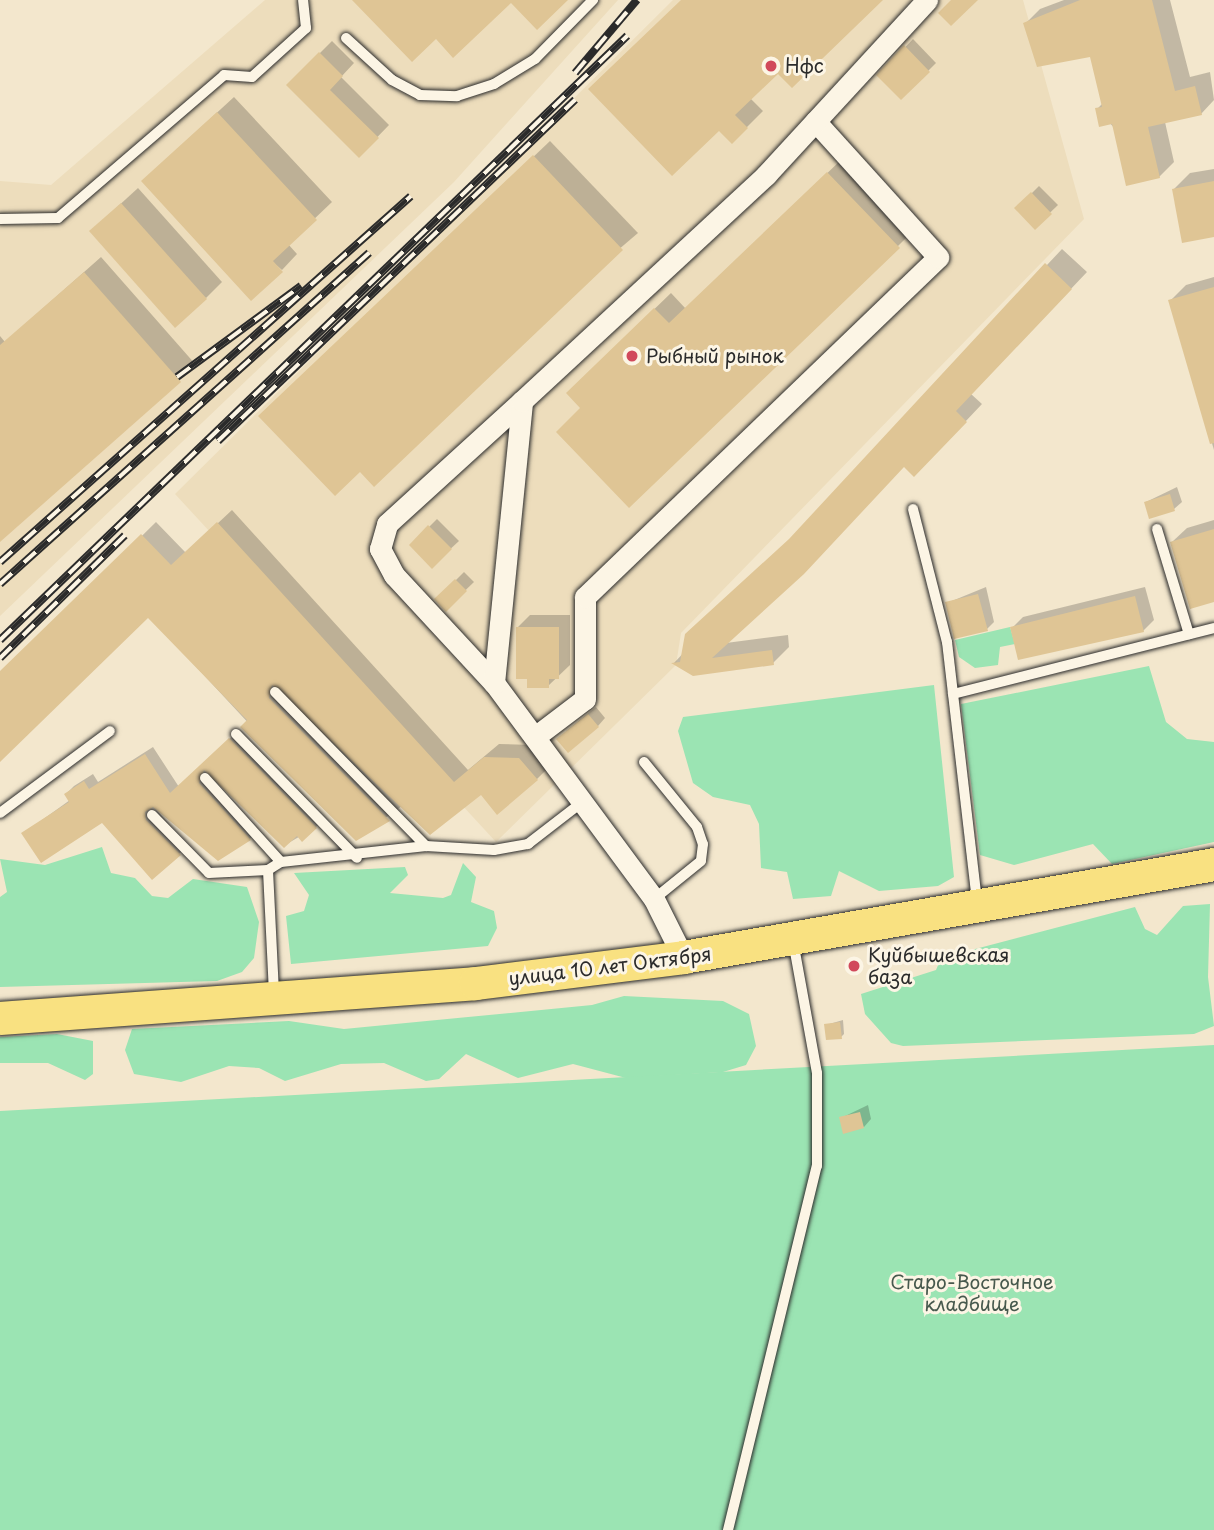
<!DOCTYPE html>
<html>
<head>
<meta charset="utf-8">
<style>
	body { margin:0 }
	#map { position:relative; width:1214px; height:1530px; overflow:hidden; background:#f3e7cd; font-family:"Playpen Sans",sans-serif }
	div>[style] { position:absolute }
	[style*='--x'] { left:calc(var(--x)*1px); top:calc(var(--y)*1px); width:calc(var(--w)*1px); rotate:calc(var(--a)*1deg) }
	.built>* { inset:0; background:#edddbc }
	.green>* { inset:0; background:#9be4b3 }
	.shadow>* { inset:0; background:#0003 }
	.building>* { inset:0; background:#dfc595 }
	.roads { filter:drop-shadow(0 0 2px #2b2b2b) drop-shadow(0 0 2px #2b2b2b) }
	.lane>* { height:10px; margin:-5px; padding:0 5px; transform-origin:5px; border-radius:5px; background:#fcf5e5 }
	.street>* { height:21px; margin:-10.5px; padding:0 10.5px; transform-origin:10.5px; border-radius:10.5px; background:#fcf5e5 }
	.primary>* { height:33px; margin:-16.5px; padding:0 16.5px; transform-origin:16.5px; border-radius:16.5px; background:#f9e181 }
	.rail>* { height:8px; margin-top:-4px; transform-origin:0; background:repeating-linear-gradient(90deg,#fcf5e5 0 16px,#2b2b2b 0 32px); box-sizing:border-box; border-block:2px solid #2b2b2b }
	.dots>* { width:19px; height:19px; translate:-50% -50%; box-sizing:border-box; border:4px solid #fcf5e5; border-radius:50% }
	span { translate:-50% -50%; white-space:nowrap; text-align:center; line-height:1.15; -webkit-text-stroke:6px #fcf5e5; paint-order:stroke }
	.poi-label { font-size:19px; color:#2b2b2b }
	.left { translate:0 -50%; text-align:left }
	.street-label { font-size:19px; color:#2b2b2b }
	.park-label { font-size:19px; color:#47594d }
</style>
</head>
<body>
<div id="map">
	<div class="built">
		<div style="clip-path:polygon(265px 0,618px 0,454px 182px,0 616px,0 181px,51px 185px)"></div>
		<div style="clip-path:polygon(673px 0,1023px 0,1084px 219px,681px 633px,676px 665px,496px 842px,175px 494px)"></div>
	</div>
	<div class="green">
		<div style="clip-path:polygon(1010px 627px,1015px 644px,1000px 647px,998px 665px,975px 668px,959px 657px,955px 640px)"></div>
		<div style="clip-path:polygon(1149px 666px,1166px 722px,1187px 739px,1214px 742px,1214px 842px,1112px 864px,1093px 844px,1014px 865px,980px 855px,961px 704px)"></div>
		<div style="clip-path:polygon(934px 685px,954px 877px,938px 886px,879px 891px,839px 871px,831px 896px,793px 899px,787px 872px,761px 868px,759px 824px,750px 805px,713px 797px,693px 783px,678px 731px,683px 717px)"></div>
		<div style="clip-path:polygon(102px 847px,111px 873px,135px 878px,152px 896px,168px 898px,193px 879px,247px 887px,259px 922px,254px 958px,242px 972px,217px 981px,0 987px,0 897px,7px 892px,0 859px,45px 865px)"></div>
		<div style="clip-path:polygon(463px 863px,476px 877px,471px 902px,494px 911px,497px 928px,488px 946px,291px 964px,286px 916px,304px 911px,309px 895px,294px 873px,405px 867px,408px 875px,390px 893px,443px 898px,451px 895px)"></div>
		<div style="clip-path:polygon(1210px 904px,1208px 977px,1214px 1026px,1194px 1034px,903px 1046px,891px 1043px,865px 1014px,861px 994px,936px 970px,941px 958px,1135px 907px,1145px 929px,1157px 935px,1183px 906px)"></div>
		<div style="clip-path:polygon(624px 996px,723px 1001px,749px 1014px,756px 1046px,746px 1065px,723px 1072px,626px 1078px,573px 1064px,518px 1078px,466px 1054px,439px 1079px,426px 1081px,384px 1063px,341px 1064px,285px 1081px,259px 1068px,229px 1066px,181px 1082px,134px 1074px,125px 1050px,132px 1029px,289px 1021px,344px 1029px,592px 1005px)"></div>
		<div style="clip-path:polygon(57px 1034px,93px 1041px,93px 1074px,85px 1080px,48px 1063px,0 1063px,0 1037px)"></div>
		<div style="clip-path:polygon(1214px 1045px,1214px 1530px,0 1530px,0 1111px)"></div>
	</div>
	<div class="shadow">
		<div style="clip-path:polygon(683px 0,881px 0,778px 72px,750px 98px,763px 111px,732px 142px)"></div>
		<div style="clip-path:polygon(1064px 0,1170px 0,1190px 77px,1210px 72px,1214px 100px,1201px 114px,1165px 122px,1174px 162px,1159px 177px,1097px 109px,1103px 103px,1091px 55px,1025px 24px,1040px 9px)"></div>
		<div style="clip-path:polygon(913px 39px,936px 63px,901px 98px,879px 75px)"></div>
		<div style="clip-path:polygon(332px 41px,354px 63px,341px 77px,389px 125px,359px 156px,288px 85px)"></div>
		<div style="clip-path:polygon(234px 97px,332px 202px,288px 244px,297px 254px,282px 270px,160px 165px)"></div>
		<div style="clip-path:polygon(550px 141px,638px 233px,360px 470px,277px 401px)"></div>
		<div style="clip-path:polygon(844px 157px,914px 230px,898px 246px,582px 408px,584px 377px,671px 293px,686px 309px)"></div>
		<div style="clip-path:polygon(1214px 169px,1214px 235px,1174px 189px,1190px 173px)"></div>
		<div style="clip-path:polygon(1039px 186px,1058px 205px,1035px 227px,1017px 208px)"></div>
		<div style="clip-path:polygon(138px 188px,222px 282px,206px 298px,91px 231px)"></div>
		<div style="clip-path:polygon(1062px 249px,1087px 272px,971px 394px,982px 404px,930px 459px,904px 465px,726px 643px,788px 635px,789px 647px,773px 663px,674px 663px)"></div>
		<div style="clip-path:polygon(101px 257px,196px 365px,0 540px,0 336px,5px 342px)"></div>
		<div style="clip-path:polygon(1214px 277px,1214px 450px,1170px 301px,1186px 285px)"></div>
		<div style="clip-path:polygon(1177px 487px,1182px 502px,1174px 509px,1146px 502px)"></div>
		<div style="clip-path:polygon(232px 510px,468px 770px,499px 744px,533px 745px,550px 766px,537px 779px,402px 806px,356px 839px,149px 616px,0 759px,0 676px,156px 522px,186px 553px)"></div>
		<div style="clip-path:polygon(437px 519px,459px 541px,432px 566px,411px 545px)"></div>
		<div style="clip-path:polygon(1214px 520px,1214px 600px,1172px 542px,1187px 528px)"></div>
		<div style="clip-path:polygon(464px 572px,474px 582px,446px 609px,437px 599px)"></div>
		<div style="clip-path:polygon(986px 587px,994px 622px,987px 629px,947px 603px)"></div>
		<div style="clip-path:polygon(1145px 587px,1154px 620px,1143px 631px,1012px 628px,1023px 617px)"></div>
		<div style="clip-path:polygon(530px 615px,570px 615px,570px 665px,548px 686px,518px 627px)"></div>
		<div style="clip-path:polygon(596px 707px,605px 718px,598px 726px,566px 731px)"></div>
		<div style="clip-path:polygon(238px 731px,324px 819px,316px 827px,285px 845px,205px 769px,257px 831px,250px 839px,152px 804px,187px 846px,179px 854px,102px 821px,24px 833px,70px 800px,66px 794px,74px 786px,93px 774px,98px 782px,153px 747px,179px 787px)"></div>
		<div style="clip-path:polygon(843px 1020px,844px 1034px,841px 1037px,826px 1025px)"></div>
		<div style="clip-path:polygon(868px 1105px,871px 1119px,864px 1127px,841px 1118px)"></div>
	</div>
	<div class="building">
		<div style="clip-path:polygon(352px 0,568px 0,537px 30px,511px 3px,453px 58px,436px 39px,412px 62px)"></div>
		<div style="clip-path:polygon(681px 0,883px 0,792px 88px,778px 74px,735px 115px,748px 128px,732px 144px,719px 131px,672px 176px,588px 89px)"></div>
		<div style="clip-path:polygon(951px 0,978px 0,951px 26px,938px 13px)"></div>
		<div style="clip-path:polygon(1080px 0,1152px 0,1175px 91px,1195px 86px,1202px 115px,1148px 127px,1160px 178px,1126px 186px,1112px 124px,1099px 127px,1095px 108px,1102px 107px,1090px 57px,1037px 67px,1023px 23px)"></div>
		<div style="clip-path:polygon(904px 45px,930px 72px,901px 100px,876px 75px)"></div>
		<div style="clip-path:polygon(319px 52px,343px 76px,330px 90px,379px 138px,359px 158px,286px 85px)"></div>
		<div style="clip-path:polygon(217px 112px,317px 220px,273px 261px,283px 272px,251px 301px,141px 181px)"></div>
		<div style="clip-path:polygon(533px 155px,623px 250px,374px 487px,360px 472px,335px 496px,258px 416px)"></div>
		<div style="clip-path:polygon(827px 172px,900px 248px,629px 508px,556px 432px,580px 408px,566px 393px,654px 308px,669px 323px)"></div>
		<div style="clip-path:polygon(1214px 181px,1214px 237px,1182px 243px,1172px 189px)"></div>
		<div style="clip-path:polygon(1031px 192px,1052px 214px,1035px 230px,1014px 208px)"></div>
		<div style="clip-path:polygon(121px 203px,207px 299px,175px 328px,89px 231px)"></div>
		<div style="clip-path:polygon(1045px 263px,1072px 289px,956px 411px,967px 422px,914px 477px,904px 467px,804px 574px,712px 658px,772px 650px,774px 665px,693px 676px,671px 663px,680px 662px,685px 634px,789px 539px)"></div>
		<div style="clip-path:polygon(84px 272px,181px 382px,0 542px,0 345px)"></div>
		<div style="clip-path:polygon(1214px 287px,1214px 443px,1210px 444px,1168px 300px)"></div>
		<div style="clip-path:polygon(1170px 494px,1175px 511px,1149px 519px,1144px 502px)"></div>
		<div style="clip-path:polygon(217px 522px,454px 782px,484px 757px,519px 758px,538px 780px,497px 815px,481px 795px,430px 835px,272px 685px,269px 698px,390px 821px,356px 841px,240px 727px,247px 720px,148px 618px,0 762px,0 671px,141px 534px,171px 565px)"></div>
		<div style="clip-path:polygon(428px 525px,452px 549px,432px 569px,409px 545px)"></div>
		<div style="clip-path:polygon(1214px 529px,1214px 602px,1190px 609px,1170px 542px)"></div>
		<div style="clip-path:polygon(455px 579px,467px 591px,446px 612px,434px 599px)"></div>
		<div style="clip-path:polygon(978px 594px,988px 631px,954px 639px,945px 602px)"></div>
		<div style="clip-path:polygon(1135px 596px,1144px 632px,1018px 660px,1010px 627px)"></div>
		<div style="clip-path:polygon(516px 627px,559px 627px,559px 679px,549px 679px,549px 688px,527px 688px,527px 679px,516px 679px)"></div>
		<div style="clip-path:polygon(588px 714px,599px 727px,568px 753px,556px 739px)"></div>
		<div style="clip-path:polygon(229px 738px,317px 828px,302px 842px,297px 836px,284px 848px,204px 770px,199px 783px,251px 840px,218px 861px,153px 807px,145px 812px,146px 820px,181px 855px,152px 880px,102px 823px,41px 863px,21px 833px,69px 802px,64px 794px,84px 781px,89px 789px,145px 754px,170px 793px)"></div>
		<div style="clip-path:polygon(840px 1022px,842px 1039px,826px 1040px,824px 1024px)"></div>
		<div style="clip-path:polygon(860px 1112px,864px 1128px,843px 1134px,839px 1117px)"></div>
	</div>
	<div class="roads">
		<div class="lane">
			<div style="--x:346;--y:38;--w:62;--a:42.4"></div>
			<div style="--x:392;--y:80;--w:32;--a:28"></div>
			<div style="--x:420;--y:95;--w:37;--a:2"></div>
			<div style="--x:457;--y:96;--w:39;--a:-18"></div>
			<div style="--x:494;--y:84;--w:48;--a:-31.4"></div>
			<div style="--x:535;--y:59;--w:83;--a:-45.5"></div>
			<div style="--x:0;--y:219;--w:58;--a:-1"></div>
			<div style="--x:58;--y:218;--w:219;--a:-40.7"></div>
			<div style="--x:224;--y:75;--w:28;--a:4"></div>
			<div style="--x:252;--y:77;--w:73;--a:-42.2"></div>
			<div style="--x:306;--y:28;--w:28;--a:-96"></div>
			<div style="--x:913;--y:509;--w:137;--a:75.7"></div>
			<div style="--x:947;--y:642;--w:263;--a:83.4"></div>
			<div style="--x:1157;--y:529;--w:110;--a:73.1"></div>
			<div style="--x:275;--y:692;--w:216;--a:45.6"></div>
			<div style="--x:953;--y:694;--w:269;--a:-14.2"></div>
			<div style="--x:236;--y:734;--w:173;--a:45.7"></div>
			<div style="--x:644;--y:762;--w:84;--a:50.8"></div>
			<div style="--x:697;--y:827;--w:18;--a:71"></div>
			<div style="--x:703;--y:844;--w:17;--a:97"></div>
			<div style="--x:701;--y:861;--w:60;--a:141"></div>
			<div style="--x:205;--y:778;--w:113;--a:47.9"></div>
			<div style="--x:0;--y:813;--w:137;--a:-36.7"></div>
			<div style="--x:152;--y:815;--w:81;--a:45.5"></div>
			<div style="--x:209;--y:873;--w:59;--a:-2.9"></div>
			<div style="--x:274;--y:993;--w:123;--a:-92.8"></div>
			<div style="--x:268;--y:870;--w:15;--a:-32"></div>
			<div style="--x:281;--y:862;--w:146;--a:-6.3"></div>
			<div style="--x:426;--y:846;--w:68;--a:3.4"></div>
			<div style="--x:494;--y:850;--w:35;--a:-10"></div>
			<div style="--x:528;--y:844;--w:72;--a:-37.7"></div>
			<div style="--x:728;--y:1530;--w:375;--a:-76.3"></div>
			<div style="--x:817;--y:1166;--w:93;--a:-90"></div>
			<div style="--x:817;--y:1073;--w:134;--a:-100.3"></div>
		</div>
		<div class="street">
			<div style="--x:494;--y:683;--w:147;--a:-132.8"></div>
			<div style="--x:394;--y:575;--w:30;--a:-118"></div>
			<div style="--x:380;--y:549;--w:26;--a:-74"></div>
			<div style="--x:387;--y:524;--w:183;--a:-42.3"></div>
			<div style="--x:536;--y:736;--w:61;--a:-37.1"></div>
			<div style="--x:585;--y:699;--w:102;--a:-90"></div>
			<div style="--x:585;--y:597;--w:490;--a:-43.9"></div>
			<div style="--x:938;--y:257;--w:183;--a:-132.1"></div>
			<div style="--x:683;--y:957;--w:65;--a:-116.6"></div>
			<div style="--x:654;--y:899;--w:269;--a:-126.5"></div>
			<div style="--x:494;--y:683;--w:283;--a:-84.3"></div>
			<div style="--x:522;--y:401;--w:333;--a:-42.8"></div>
			<div style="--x:766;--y:175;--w:238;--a:-47.4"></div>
		</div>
		<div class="primary">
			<div style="--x:0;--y:1018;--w:476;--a:-4.2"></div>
			<div style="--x:475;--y:983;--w:210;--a:-7.1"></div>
			<div style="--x:683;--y:957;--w:539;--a:-9.93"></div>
		</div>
	</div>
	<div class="rail">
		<div style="--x:575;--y:73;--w:96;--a:-49.7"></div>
		<div style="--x:177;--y:377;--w:154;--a:-36.3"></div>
		<div style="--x:218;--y:441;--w:494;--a:-43.7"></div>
		<div style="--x:0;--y:562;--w:550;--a:-41.69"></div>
		<div style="--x:0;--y:584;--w:496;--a:-41.9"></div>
		<div style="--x:0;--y:640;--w:871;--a:-43.93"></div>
		<div style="--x:0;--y:658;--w:175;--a:-44.5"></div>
	</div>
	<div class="dots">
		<div style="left:771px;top:66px;background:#d1495b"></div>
		<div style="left:632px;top:356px;background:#d1495b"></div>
		<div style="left:854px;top:966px;background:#d1495b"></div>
	</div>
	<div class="poi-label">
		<span class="left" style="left:785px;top:66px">Нфс</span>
		<span class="left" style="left:646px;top:356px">Рыбный рынок</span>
		<span class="left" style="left:868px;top:966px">Куйбышевская<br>база</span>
	</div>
	<div class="street-label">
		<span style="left:610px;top:966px;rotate:-7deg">улица 10 лет Октября</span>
	</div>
	<div class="park-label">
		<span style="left:972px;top:1293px">Старо-Восточное<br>кладбище</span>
	</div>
</div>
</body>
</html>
